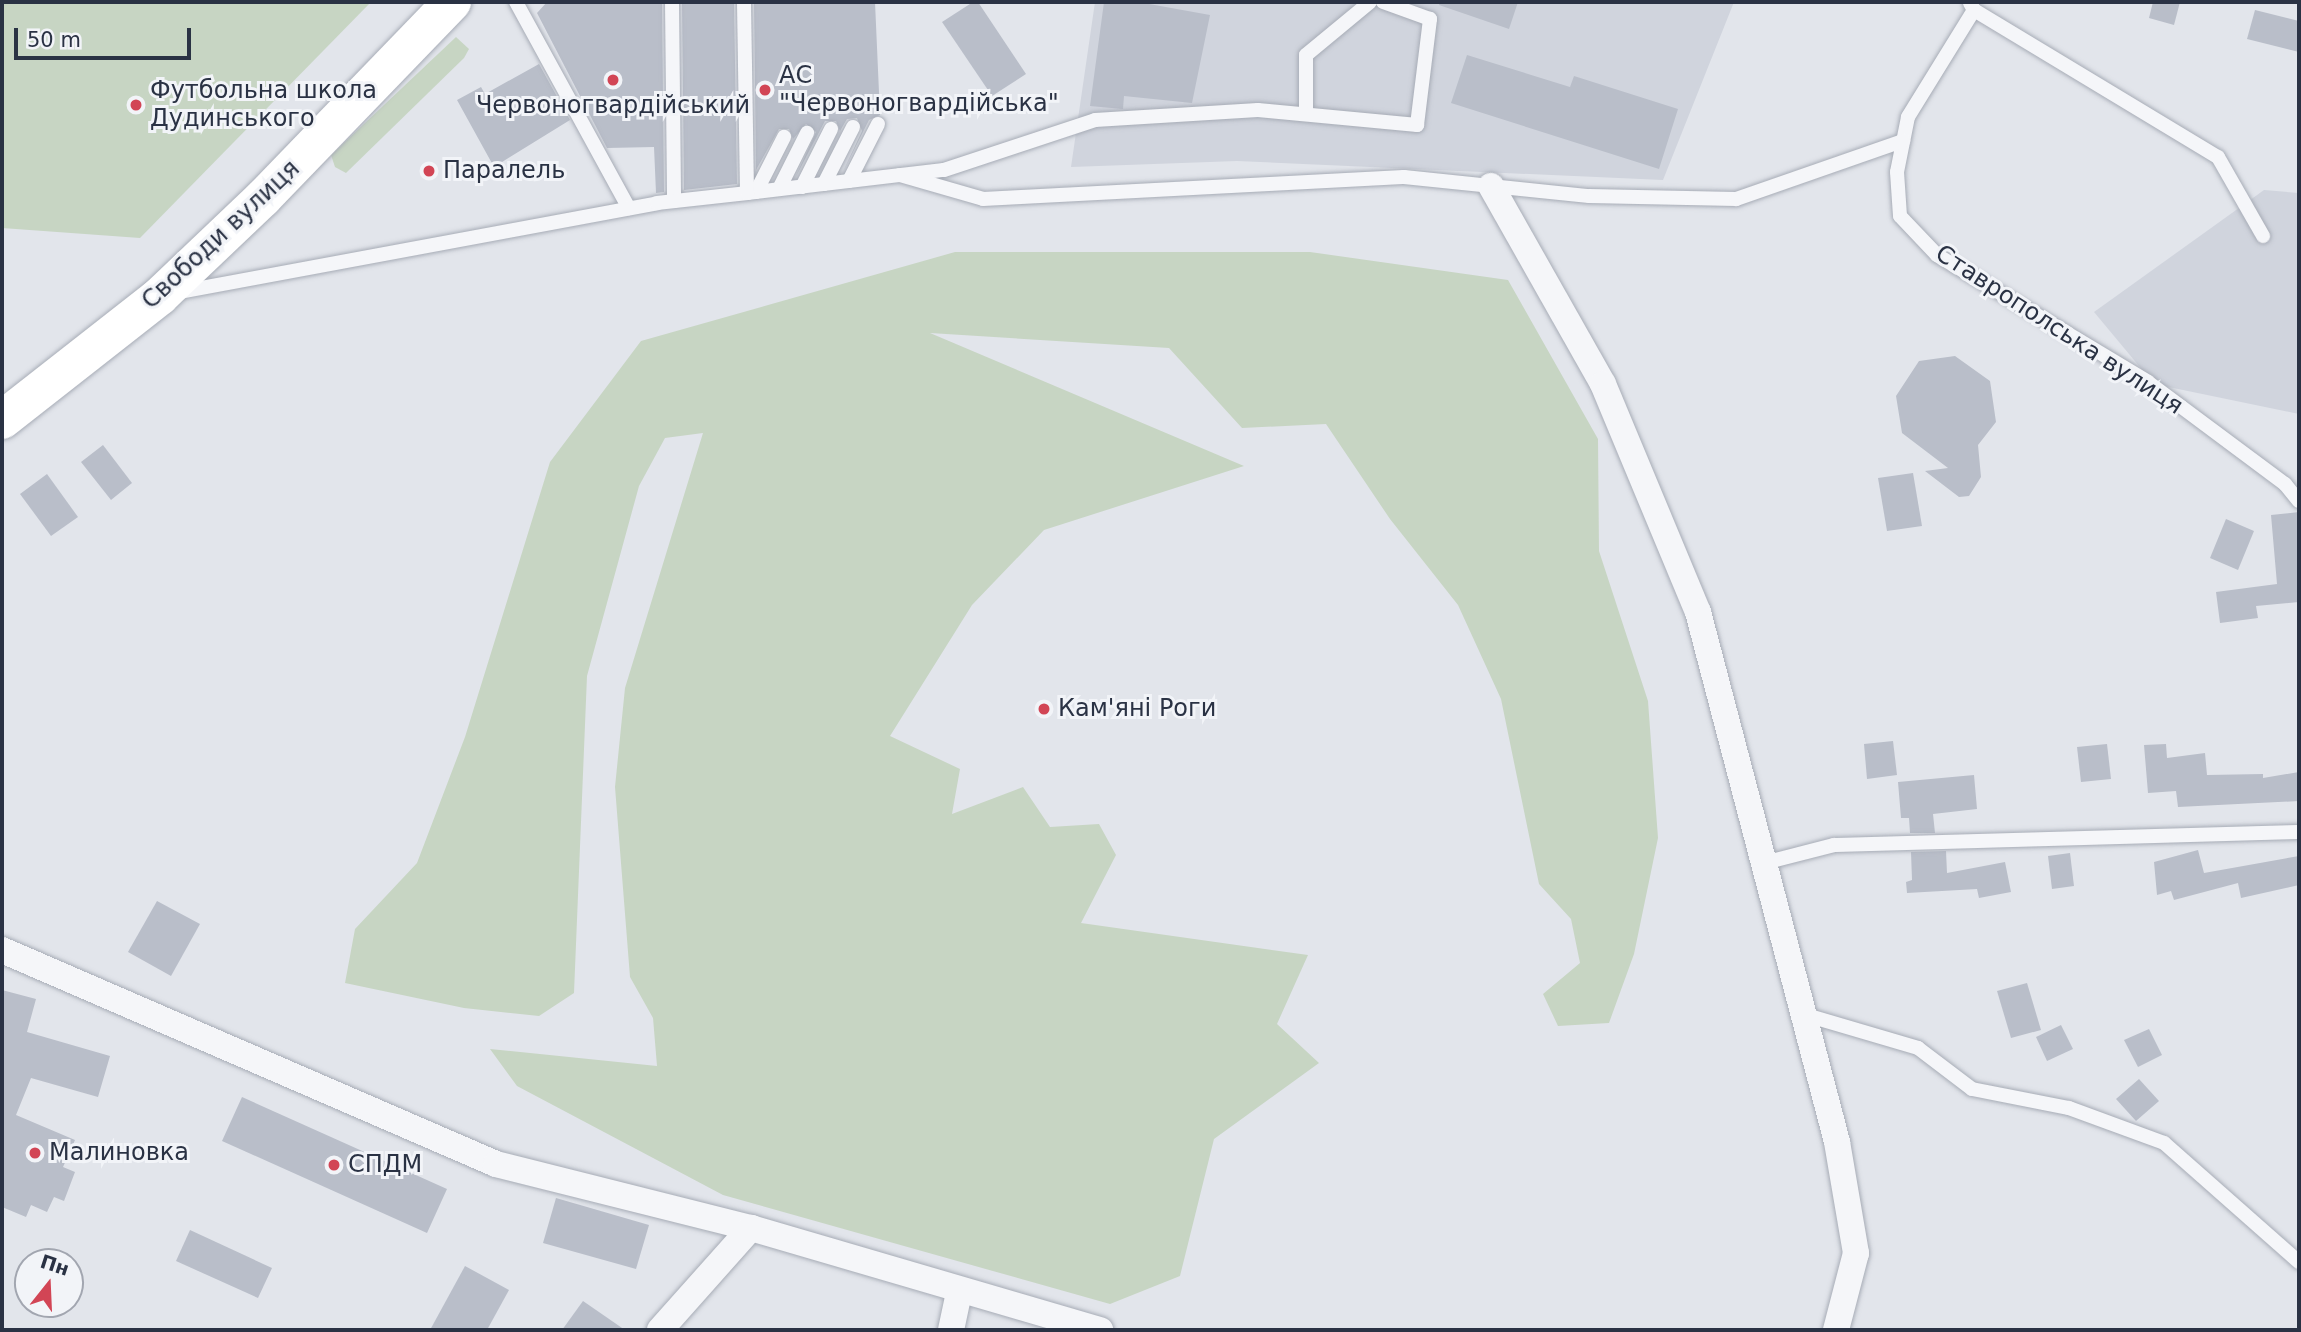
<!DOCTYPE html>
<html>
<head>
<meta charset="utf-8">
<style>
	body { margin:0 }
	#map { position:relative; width:2301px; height:1332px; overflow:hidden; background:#e2e5eb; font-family:"DejaVu Sans",sans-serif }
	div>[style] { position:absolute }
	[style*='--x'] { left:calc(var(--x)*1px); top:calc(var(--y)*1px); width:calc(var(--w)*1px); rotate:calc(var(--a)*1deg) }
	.built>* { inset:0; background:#d0d4dd }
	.green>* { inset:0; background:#c7d5c3 }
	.building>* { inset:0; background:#b9bec9 }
	.roads { filter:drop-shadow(0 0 2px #a7acb6) drop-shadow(0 0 2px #a7acb6) }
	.service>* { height:14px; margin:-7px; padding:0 7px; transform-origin:7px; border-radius:7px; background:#f5f6f9 }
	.minor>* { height:26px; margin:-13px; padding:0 13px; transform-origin:13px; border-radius:13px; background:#f5f6f9 }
	.secondary>* { height:38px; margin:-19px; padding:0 19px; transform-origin:19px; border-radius:19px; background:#fff }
	.dots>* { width:19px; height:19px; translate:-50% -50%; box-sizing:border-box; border:4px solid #f2f4f8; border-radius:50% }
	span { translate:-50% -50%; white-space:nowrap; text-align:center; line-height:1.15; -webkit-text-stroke:6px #f2f4f8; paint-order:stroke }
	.poi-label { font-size:24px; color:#2a3244 }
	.left { translate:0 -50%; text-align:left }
	.street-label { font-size:24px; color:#2a3244 }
	.frame { position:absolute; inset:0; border:4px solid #2a3244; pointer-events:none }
	.north { position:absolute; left:14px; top:1248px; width:70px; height:70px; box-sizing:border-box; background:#f2f4f8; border:2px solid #a2a6b0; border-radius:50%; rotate:18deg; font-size:19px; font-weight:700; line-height:28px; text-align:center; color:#2a3244 }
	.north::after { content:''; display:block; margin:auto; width:24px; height:32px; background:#d24555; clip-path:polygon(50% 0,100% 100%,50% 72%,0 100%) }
	.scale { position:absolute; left:14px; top:28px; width:177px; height:32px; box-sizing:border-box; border:4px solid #2a3244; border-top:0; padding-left:9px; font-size:21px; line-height:24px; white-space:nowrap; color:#2a3244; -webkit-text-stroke:5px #f2f4f8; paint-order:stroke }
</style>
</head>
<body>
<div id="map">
	<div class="built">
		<div style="clip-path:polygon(1095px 2px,1734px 2px,1663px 180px,1237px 161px,1071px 167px)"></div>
		<div style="clip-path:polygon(2264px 190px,2299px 193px,2299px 414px,2154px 384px,2094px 312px)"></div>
	</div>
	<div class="green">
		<div style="clip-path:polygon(2px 2px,371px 2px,140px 238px,2px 228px)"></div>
		<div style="clip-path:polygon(456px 37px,469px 49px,464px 58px,346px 173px,335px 167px,331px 155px)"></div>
		<div style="clip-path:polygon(955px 252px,1310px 252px,1508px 280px,1598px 439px,1599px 551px,1648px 701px,1658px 838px,1634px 954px,1609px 1023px,1558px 1026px,1543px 994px,1580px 963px,1571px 919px,1539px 884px,1501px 699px,1458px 605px,1390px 519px,1326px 424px,1242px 428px,1169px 348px,930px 333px,1244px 466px,1044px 530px,972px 605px,890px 736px,960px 769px,952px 814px,1023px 787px,1050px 827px,1099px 824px,1116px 855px,1081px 923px,1308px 955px,1277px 1024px,1319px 1063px,1214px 1139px,1180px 1276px,1110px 1304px,723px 1195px,517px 1086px,490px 1049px,657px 1066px,653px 1018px,630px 977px,615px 787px,625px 688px,703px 433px,665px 438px,639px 486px,587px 676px,574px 993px,539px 1016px,464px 1008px,345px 983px,355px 929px,417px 863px,465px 737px,550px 462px,641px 341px)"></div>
	</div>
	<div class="building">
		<div style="clip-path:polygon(547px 2px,662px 2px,664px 192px,656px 193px,654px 147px,607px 148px,537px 13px)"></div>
		<div style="clip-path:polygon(682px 2px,734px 2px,737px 184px,684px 190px)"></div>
		<div style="clip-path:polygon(754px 2px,875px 2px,880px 115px,869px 120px,843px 172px,862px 131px,857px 118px,847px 119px,840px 131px,836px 121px,825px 121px,795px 178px,816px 132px,806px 124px,793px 139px,789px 129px,779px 129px,756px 170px)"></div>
		<div style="clip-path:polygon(973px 2px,978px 2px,1026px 74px,992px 96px,942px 22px)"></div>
		<div style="clip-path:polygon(1104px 2px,1138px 2px,1210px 15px,1192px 103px,1124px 96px,1123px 109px,1090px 106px)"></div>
		<div style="clip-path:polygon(1440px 2px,1518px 2px,1509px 29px,1439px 5px)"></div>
		<div style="clip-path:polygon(2153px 2px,2180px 2px,2174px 25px,2149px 18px)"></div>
		<div style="clip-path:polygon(2255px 10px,2299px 21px,2299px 52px,2247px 39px)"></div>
		<div style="clip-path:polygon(1467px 55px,1570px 87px,1574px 76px,1678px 109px,1659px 169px,1451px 103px)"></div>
		<div style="clip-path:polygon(539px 64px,570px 120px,494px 167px,457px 100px,481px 87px,485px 94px)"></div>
		<div style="clip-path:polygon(1955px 356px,1990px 381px,1996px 422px,1978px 445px,1981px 477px,1969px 496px,1959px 497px,1925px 471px,1948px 468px,1902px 433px,1896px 396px,1919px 361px)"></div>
		<div style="clip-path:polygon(103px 445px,132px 483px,111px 500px,81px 462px)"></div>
		<div style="clip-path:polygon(1913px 473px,1922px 526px,1887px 531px,1878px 478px)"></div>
		<div style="clip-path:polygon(47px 474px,78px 517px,51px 536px,20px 494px)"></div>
		<div style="clip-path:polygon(2299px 512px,2299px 602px,2256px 606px,2258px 618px,2220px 623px,2216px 592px,2277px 584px,2271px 515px)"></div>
		<div style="clip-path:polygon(2226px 519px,2254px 531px,2238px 570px,2210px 558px)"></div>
		<div style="clip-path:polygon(1893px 741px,1897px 775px,1867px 779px,1864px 744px)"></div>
		<div style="clip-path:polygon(2107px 744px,2111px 779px,2081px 782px,2077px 747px)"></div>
		<div style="clip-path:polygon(2166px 744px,2167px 758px,2205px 753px,2207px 775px,2263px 774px,2263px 778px,2299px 772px,2299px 801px,2178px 807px,2176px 791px,2148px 793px,2144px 745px)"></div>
		<div style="clip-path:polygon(1974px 775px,1977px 809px,1933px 814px,1935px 833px,1910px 833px,1909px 818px,1901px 818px,1898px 782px)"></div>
		<div style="clip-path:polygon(2198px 850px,2204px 873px,2299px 856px,2299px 885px,2241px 898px,2238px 883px,2174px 900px,2171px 891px,2157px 895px,2154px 862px)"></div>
		<div style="clip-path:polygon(1946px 851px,1947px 873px,2005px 862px,2011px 892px,1979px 898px,1977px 889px,1907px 893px,1906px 882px,1912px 880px,1911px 852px)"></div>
		<div style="clip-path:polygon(2070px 853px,2074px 886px,2052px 889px,2048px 856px)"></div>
		<div style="clip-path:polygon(157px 901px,200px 924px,171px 976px,128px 952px)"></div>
		<div style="clip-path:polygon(2027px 983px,2041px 1030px,2011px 1038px,1997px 991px)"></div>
		<div style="clip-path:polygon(2px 990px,36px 999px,27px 1032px,110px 1056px,98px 1097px,31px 1078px,16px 1115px,75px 1140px,63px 1167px,75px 1172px,64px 1201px,54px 1197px,47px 1212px,31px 1205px,26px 1217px,2px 1207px)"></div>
		<div style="clip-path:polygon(2061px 1025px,2073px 1049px,2047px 1061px,2036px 1037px)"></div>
		<div style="clip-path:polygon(2149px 1029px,2162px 1055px,2138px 1067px,2124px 1040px)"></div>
		<div style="clip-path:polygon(2139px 1079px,2159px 1101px,2136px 1121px,2116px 1099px)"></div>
		<div style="clip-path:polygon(242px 1097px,447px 1189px,427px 1233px,222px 1141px)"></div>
		<div style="clip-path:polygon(556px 1198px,649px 1225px,636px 1269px,543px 1243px)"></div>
		<div style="clip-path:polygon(190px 1230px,272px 1268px,258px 1298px,176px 1261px)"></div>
		<div style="clip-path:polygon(465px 1266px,509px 1290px,487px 1330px,430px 1330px)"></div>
		<div style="clip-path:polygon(583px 1301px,625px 1330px,562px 1330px)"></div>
	</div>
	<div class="roads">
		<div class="service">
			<div style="--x:516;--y:2;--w:235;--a:61.3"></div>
			<div style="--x:672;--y:2;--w:199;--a:89.4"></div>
			<div style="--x:1970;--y:3;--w:8;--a:60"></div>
			<div style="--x:1974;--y:10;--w:285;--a:31.1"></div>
			<div style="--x:2218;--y:157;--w:91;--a:60.3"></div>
			<div style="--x:1974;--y:10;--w:126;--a:121.7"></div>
			<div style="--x:1908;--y:117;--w:56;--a:101.3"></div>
			<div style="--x:1897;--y:172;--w:44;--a:86.1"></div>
			<div style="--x:1900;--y:216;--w:54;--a:46.5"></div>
			<div style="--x:1937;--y:255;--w:246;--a:31"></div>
			<div style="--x:2148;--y:382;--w:171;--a:36.7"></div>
			<div style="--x:2285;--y:484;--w:22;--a:51"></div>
			<div style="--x:1306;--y:114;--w:59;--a:-90"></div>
			<div style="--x:1306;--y:55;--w:83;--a:-39.6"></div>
			<div style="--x:900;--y:175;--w:86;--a:16.1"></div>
			<div style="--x:983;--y:199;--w:422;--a:-3"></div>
			<div style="--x:1404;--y:177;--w:186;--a:5.9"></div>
			<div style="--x:1589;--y:196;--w:147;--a:1.2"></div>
			<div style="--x:1736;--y:199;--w:177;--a:-19.2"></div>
			<div style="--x:849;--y:181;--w:64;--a:-63"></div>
			<div style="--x:824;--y:184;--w:64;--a:-63"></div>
			<div style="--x:802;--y:187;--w:65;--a:-63.4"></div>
			<div style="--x:779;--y:189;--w:63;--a:-63.4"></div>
			<div style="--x:756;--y:192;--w:62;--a:-63"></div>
			<div style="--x:747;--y:193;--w:198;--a:-6.7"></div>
			<div style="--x:944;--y:170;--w:159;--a:-18.3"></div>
			<div style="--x:1095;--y:120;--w:163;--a:-3.5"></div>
			<div style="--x:1258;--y:110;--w:160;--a:5.4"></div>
			<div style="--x:1417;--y:125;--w:107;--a:-83"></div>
			<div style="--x:1430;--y:19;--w:50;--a:-160.1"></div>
			<div style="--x:179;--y:292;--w:486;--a:-10.5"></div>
			<div style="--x:657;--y:203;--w:91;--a:-6.3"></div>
			<div style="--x:747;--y:193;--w:191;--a:-90.9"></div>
			<div style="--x:1760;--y:864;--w:76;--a:-14.4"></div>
			<div style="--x:1834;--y:845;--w:465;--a:-1.6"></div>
			<div style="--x:1806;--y:1015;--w:117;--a:16.4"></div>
			<div style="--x:1918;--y:1048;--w:68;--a:37.2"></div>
			<div style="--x:1972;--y:1089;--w:99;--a:11.1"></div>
			<div style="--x:2069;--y:1108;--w:101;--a:20.2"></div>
			<div style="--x:2164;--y:1143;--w:180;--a:41.4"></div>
		</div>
		<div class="minor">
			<div style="--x:1491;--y:186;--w:227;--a:60.5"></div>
			<div style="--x:1603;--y:384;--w:247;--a:67.4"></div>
			<div style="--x:1698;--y:612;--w:548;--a:75.3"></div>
			<div style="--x:1837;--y:1142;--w:113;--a:80.3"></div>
			<div style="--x:1856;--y:1253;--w:80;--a:104.6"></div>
			<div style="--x:2;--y:950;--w:538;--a:23.42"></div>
			<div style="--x:496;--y:1164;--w:263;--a:14.1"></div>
			<div style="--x:751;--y:1228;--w:364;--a:16.3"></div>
			<div style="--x:660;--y:1330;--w:137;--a:-48.3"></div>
			<div style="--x:951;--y:1330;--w:39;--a:-78"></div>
		</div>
		<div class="secondary">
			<div style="--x:2;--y:420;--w:201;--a:-38.1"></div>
			<div style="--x:160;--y:296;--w:142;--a:-43.6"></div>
			<div style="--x:263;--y:198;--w:272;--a:-46"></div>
		</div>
	</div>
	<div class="dots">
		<div style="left:613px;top:80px;background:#d24555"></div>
		<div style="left:765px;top:90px;background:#d24555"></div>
		<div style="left:136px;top:105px;background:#d24555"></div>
		<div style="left:429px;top:171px;background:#d24555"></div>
		<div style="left:1044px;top:709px;background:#d24555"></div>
		<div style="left:35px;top:1153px;background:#d24555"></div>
		<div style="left:334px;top:1165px;background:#d24555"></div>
	</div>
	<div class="poi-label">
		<span class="left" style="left:779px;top:90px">АС<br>"Червоногвардійська"</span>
		<span class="left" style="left:150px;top:105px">Футбольна школа<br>Дудинського</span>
		<span style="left:613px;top:106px">Червоногвардійський</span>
		<span class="left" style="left:443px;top:171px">Паралель</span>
		<span class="left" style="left:1058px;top:709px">Кам'яні Роги</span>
		<span class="left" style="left:49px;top:1153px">Малиновка</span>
		<span class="left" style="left:348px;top:1165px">СПДМ</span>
	</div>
	<div class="street-label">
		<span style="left:221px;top:235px;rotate:-43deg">Свободи вулиця</span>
		<span style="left:2059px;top:330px;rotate:33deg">Ставрополська вулиця</span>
	</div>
	<div class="frame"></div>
	<div class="north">Пн</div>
	<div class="scale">50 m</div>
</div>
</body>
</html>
